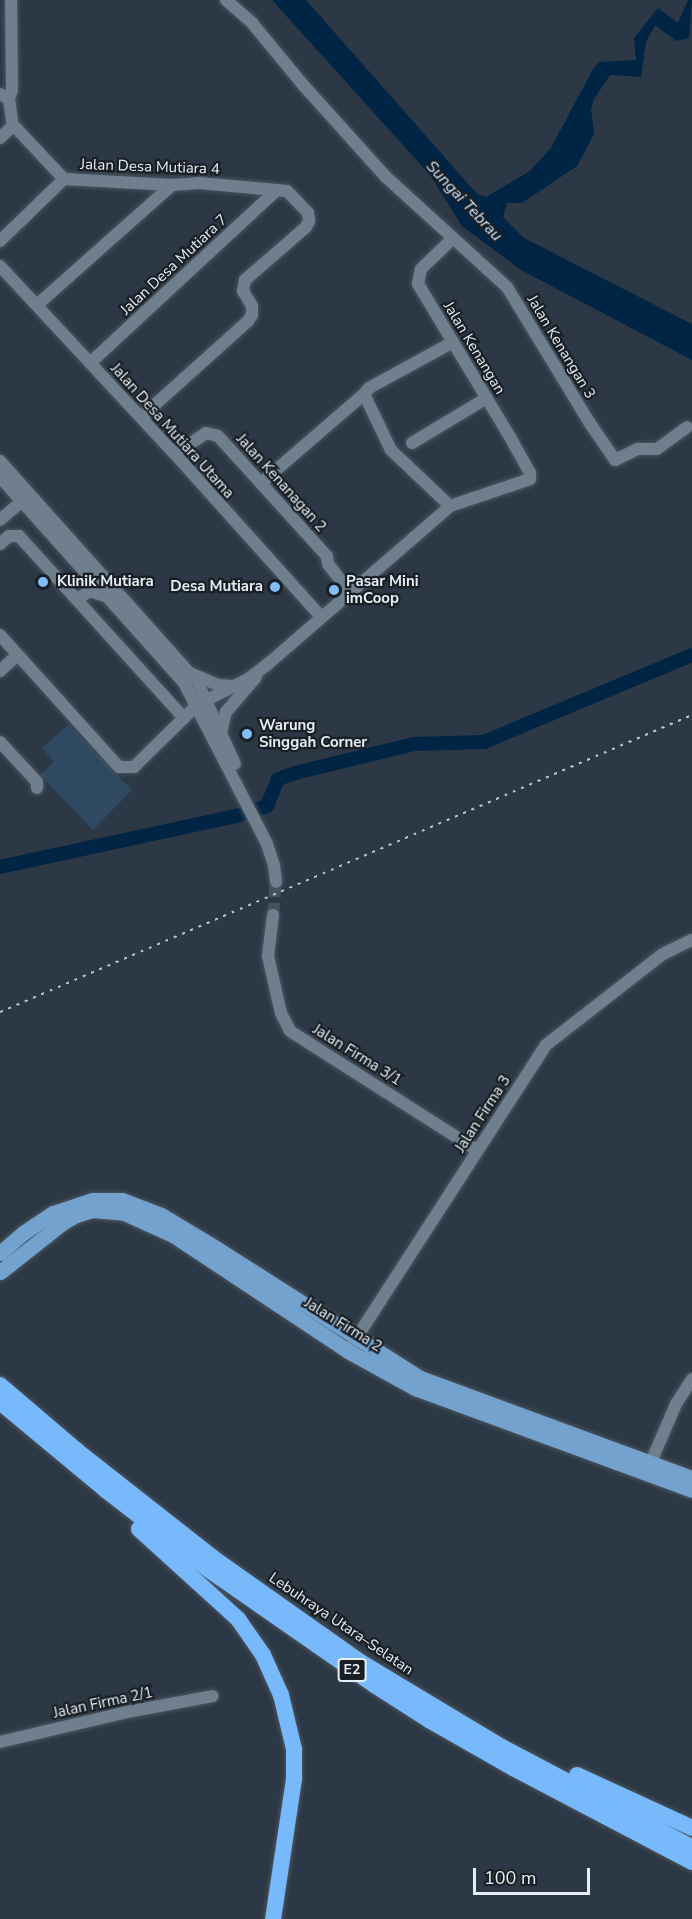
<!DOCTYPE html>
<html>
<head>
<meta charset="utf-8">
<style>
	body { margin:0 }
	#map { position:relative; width:692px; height:1919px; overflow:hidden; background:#2c3845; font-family:"Nunito Sans",sans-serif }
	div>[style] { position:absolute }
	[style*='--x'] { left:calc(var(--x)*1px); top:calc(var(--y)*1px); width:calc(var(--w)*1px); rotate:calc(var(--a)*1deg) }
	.green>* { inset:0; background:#304962 }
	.water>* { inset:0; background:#002444 }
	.river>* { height:14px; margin:-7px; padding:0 7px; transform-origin:7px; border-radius:7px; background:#002444 }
	.minor-tunnel>* { height:12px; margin-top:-6px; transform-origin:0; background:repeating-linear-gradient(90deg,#485360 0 12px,transparent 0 18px) }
	.roads { filter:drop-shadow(0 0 2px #4b5560) drop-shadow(0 0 2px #4b5560) }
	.minor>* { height:12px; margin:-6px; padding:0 6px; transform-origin:6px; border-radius:6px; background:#707f8e }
	.major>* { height:15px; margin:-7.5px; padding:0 7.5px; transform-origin:7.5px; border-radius:7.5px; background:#74a2cf }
	.highway>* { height:16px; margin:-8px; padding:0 8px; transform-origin:8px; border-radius:8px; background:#77b9fb }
	.rail>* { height:2px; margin-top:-1px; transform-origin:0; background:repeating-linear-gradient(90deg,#bbc4cd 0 3px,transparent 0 9px) }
	.dots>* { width:16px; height:16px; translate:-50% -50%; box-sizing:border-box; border:3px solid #191f25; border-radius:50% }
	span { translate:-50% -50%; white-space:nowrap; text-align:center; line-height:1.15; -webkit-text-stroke:4.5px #191f25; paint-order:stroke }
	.shield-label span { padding:2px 4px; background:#191f25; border:2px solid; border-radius:4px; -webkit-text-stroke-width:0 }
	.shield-label { font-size:14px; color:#e6eef7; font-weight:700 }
	.street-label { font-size:15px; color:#e6eef7 }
	.poi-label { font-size:15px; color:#e6eef7; font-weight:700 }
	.left { translate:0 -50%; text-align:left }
	.right { translate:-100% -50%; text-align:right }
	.water-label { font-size:16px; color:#cde4fc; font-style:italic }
	.scale { position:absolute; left:473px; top:1868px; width:117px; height:27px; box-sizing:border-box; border:3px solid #e6eef7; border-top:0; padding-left:8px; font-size:18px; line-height:21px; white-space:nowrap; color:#e6eef7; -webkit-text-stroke:4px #191f25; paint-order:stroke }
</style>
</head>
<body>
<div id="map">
	<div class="green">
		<div style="clip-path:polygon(69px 724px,132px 790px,93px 830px,40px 775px,54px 762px,42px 748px)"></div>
	</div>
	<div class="water">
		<div style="clip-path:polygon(272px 0,306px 0,478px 195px,486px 197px,530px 171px,551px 148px,593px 69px,599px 62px,636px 60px,634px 38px,658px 8px,678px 23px,688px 0,692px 0,689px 38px,676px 41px,655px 25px,646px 42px,641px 77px,610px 75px,594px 99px,591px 109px,594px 134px,577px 166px,522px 203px,507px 203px,503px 217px,524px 238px,692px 324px,692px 360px,521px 270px,462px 226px,430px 175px)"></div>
	</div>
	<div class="river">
		<div style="--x:0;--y:867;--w:241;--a:-12.2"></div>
		<div style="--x:236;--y:816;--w:33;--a:-18"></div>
		<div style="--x:267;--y:806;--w:29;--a:-68"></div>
		<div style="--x:278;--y:779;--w:18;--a:-19"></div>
		<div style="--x:295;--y:773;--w:122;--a:-13.7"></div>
		<div style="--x:414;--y:744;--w:70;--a:-1.6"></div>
		<div style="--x:484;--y:742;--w:225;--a:-22.7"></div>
	</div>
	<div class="minor-tunnel">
		<div style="--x:273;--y:915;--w:33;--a:-85"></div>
	</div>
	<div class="roads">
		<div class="minor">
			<div style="--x:226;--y:0;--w:35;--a:41"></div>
			<div style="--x:252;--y:23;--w:82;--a:50.5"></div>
			<div style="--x:304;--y:86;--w:121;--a:48"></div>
			<div style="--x:385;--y:176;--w:165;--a:42.3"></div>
			<div style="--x:507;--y:287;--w:158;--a:58.7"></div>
			<div style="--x:589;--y:422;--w:46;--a:55.6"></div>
			<div style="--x:615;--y:460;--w:25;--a:-26"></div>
			<div style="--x:638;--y:449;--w:19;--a:0"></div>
			<div style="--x:657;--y:449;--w:37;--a:-36"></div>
			<div style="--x:0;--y:94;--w:10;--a:29"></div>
			<div style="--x:9;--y:99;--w:9;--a:-72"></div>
			<div style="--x:12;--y:90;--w:90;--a:-90.6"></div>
			<div style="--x:9;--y:99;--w:27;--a:82"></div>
			<div style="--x:0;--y:138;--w:18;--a:-43"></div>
			<div style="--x:13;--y:126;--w:5;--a:37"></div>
			<div style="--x:17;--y:129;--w:69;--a:46.8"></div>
			<div style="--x:64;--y:179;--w:108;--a:3.2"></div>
			<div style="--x:172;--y:185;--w:27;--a:-4"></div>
			<div style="--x:199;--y:183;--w:88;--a:5.2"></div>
			<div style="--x:287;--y:191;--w:30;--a:46"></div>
			<div style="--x:308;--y:213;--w:8;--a:83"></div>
			<div style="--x:309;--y:221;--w:7;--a:117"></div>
			<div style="--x:306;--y:227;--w:81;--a:139"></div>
			<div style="--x:245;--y:280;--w:11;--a:100"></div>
			<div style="--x:243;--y:291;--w:17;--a:59"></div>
			<div style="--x:252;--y:306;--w:9;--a:90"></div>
			<div style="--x:252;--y:315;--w:7;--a:124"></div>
			<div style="--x:248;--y:321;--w:144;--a:138.1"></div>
			<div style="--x:0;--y:241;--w:89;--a:-44.1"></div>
			<div style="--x:0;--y:266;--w:257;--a:47.1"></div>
			<div style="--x:175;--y:454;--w:219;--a:48.1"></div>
			<div style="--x:37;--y:305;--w:181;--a:-41.6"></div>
			<div style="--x:90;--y:363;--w:255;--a:-42.8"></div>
			<div style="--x:364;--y:394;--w:8;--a:-50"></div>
			<div style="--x:369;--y:388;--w:96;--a:-28.7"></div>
			<div style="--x:412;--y:443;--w:87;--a:-31"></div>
			<div style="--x:175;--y:454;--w:37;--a:-34"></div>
			<div style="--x:206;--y:433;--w:12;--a:14"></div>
			<div style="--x:218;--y:436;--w:162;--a:47.8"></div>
			<div style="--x:327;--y:556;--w:8;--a:83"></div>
			<div style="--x:328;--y:564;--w:36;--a:52"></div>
			<div style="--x:0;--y:461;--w:295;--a:48.2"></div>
			<div style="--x:197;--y:681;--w:91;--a:65.4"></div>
			<div style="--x:0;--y:477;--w:276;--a:48.2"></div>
			<div style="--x:184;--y:683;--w:181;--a:62.7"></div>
			<div style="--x:267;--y:844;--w:22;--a:72"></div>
			<div style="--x:274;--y:865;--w:17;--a:83"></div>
			<div style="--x:261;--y:483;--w:136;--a:-40.8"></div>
			<div style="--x:364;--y:394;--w:62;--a:64.3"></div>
			<div style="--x:391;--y:450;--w:81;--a:43.5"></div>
			<div style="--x:0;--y:520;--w:29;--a:-41"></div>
			<div style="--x:22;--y:501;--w:6;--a:-81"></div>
			<div style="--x:0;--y:544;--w:12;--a:-42"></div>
			<div style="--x:9;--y:536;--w:10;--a:0"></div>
			<div style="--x:19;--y:536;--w:246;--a:47.8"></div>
			<div style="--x:77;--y:599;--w:15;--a:-32"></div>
			<div style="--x:90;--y:591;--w:16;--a:18"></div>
			<div style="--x:0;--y:635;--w:178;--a:48"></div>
			<div style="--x:119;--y:767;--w:15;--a:0"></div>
			<div style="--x:134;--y:767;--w:88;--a:-44.5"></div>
			<div style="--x:197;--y:705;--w:57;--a:-27"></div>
			<div style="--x:248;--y:679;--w:26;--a:-37"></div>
			<div style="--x:269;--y:663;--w:240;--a:-40.9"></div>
			<div style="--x:450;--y:506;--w:84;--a:-18.6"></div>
			<div style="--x:530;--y:479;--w:6;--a:-90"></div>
			<div style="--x:530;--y:473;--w:41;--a:-119.1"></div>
			<div style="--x:510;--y:437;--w:179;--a:-121"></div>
			<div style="--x:418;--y:284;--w:15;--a:-79"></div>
			<div style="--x:421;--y:269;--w:43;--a:-44.1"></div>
			<div style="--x:0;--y:671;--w:23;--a:-43"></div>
			<div style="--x:190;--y:673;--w:30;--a:23"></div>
			<div style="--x:218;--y:685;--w:15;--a:4"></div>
			<div style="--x:221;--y:733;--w:22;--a:-77"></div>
			<div style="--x:226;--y:712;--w:46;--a:-49.4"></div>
			<div style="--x:0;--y:742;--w:54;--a:47.2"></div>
			<div style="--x:37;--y:782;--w:6;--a:90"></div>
			<div style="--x:273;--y:915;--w:41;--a:97"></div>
			<div style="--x:268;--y:956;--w:58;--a:77.2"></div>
			<div style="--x:281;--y:1013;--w:20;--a:63"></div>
			<div style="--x:290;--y:1031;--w:222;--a:32.5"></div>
			<div style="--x:348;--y:1351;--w:364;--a:-57.1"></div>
			<div style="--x:546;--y:1045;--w:148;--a:-37.9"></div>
			<div style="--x:663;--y:954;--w:32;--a:-26"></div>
			<div style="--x:648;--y:1469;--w:71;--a:-66.7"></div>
			<div style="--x:676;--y:1404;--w:30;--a:-57"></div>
			<div style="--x:0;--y:1742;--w:130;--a:-13.3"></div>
			<div style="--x:127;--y:1712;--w:87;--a:-10.5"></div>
		</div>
		<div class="major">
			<div style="--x:0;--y:1253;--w:30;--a:-41"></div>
			<div style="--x:23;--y:1233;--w:36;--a:-34"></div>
			<div style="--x:53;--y:1213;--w:41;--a:-18.4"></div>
			<div style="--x:92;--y:1200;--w:30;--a:0"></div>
			<div style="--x:122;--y:1200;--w:42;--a:21"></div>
			<div style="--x:161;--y:1215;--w:64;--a:31"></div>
			<div style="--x:216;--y:1248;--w:242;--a:32.5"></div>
			<div style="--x:420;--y:1378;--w:290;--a:20.2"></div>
			<div style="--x:0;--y:1272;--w:79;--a:-38.3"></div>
			<div style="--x:62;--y:1223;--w:16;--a:-30"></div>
			<div style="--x:76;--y:1215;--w:17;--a:-17"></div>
			<div style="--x:92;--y:1210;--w:32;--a:5"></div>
			<div style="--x:124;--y:1213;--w:54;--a:24.2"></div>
			<div style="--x:173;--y:1235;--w:210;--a:33.5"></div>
			<div style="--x:348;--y:1351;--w:77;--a:28.9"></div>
			<div style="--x:415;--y:1388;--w:295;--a:20.2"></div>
		</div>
		<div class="highway">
			<div style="--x:0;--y:1385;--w:100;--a:40.5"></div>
			<div style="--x:76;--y:1450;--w:174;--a:38.2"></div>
			<div style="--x:213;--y:1558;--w:182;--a:35.2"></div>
			<div style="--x:362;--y:1663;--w:163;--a:31"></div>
			<div style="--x:502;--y:1747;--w:215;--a:27.8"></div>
			<div style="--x:0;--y:1402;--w:139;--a:39.8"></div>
			<div style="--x:107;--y:1491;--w:129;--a:37.8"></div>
			<div style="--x:209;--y:1570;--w:203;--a:34.8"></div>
			<div style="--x:376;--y:1686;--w:63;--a:32.7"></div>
			<div style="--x:429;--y:1720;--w:97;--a:29.7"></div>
			<div style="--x:513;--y:1768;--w:202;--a:27.7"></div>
			<div style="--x:139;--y:1529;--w:134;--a:42.3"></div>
			<div style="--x:238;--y:1619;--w:44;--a:55.2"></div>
			<div style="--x:263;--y:1655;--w:44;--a:65.8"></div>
			<div style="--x:281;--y:1695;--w:56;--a:76.5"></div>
			<div style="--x:294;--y:1749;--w:30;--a:90"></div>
			<div style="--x:294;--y:1779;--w:142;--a:98.5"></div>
			<div style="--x:577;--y:1775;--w:127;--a:24.7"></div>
		</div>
	</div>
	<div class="rail">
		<div style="--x:0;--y:1012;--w:753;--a:-23.23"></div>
	</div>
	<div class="dots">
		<div style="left:43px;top:582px;background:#81bdfa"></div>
		<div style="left:275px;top:587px;background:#81bdfa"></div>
		<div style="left:334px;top:590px;background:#81bdfa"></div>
		<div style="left:247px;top:734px;background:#81bdfa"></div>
	</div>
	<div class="shield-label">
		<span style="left:352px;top:1670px">E2</span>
	</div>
	<div class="street-label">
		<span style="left:150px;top:167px;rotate:2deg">Jalan Desa Mutiara 4</span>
		<span style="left:174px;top:265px;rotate:-43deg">Jalan Desa Mutiara 7</span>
		<span style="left:561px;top:347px;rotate:59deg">Jalan Kenangan 3</span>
		<span style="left:474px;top:348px;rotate:59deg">Jalan Kenangan</span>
		<span style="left:172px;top:431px;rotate:48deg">Jalan Desa Mutiara Utama</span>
		<span style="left:281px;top:483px;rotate:48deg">Jalan Kenanagan 2</span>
		<span style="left:357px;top:1055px;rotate:32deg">Jalan Firma 3/1</span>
		<span style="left:483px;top:1114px;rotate:-57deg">Jalan Firma 3</span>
		<span style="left:343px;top:1325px;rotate:32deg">Jalan Firma 2</span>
		<span style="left:341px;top:1624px;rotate:34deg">Lebuhraya Utara–Selatan</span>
		<span style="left:103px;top:1703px;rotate:-12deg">Jalan Firma 2/1</span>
	</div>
	<div class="poi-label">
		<span class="left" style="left:346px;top:590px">Pasar Mini<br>imCoop</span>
		<span class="left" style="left:57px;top:582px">Klinik Mutiara</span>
		<span class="right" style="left:263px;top:587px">Desa Mutiara</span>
		<span class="left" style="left:259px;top:734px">Warung<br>Singgah Corner</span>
	</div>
	<div class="water-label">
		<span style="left:464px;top:201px;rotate:47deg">Sungai Tebrau</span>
	</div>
	<div class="scale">100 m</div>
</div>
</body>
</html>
